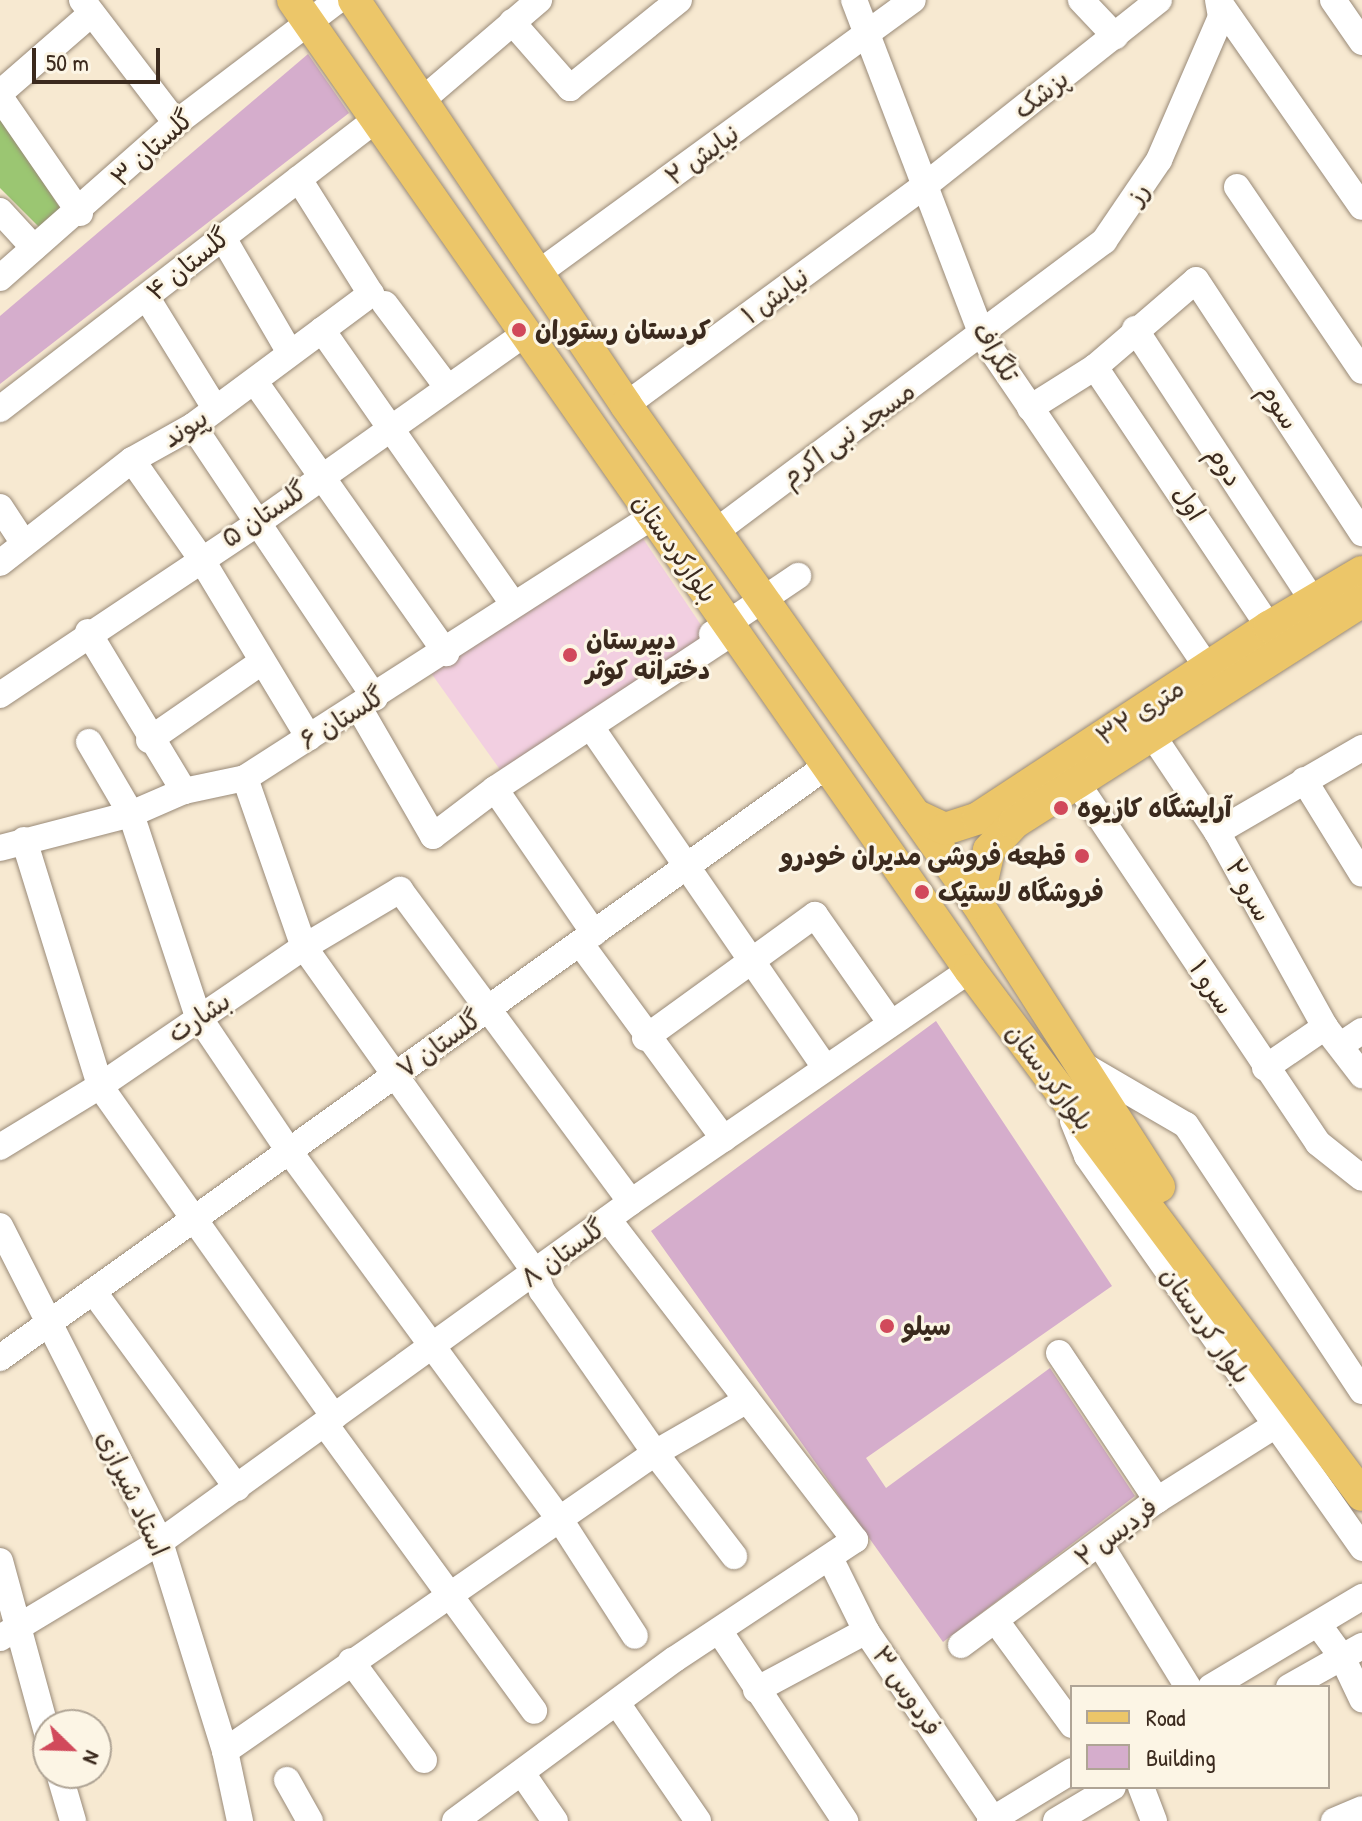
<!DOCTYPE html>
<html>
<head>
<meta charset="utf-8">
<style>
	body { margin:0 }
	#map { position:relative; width:1362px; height:1821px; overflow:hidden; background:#f7e9d1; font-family:"Patrick Hand","Playpen Sans Arabic",sans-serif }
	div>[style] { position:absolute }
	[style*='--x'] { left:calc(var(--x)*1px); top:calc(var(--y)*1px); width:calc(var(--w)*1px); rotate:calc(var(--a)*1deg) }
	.built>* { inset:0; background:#f2cfe1 }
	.green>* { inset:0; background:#9bc672 }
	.building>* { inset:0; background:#d5adcc }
	.roads { filter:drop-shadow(0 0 2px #998a78) drop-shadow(0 0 2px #998a78) }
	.minor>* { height:26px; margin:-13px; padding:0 13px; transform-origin:13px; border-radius:13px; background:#fff }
	.major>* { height:32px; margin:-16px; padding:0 16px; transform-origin:16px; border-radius:16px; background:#ecc669 }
	.dots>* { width:22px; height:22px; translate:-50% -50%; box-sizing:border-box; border:4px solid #fcf5e5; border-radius:50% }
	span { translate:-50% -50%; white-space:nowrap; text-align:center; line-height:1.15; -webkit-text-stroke:6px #fcf5e5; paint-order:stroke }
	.street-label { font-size:26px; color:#3b2a1e }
	.poi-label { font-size:26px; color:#3b2a1e; font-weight:700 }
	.left { translate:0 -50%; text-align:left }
	.right { translate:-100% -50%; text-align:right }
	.legend { position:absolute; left:1070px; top:1685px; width:260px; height:104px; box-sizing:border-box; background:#fcf5e5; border:2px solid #afa495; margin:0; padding:10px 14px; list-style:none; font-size:24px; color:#3b2a1e }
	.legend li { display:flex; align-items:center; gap:16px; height:40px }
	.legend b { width:40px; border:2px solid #afa495 }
	.north { position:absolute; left:32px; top:1709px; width:80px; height:80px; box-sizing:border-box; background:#fcf5e5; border:2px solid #afa495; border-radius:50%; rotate:113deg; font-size:22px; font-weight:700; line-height:32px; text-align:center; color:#3b2a1e }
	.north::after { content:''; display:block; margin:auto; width:28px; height:36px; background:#d1495b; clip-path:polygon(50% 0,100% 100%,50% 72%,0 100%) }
	.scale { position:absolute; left:32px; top:48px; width:128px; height:36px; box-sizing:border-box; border:4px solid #3b2a1e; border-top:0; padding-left:10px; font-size:24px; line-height:28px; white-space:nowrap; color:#3b2a1e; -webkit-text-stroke:6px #fcf5e5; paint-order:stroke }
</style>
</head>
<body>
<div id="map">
	<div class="built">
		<div style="clip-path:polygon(642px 537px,709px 637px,501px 771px,431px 673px)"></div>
	</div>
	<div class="green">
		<div style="clip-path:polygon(0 116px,62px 211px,42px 230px,0 188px)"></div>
	</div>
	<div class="building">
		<div style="clip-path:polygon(308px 54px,349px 113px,0 384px,0 316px)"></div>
		<div style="clip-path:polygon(936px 1021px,1112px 1286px,866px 1458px,886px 1488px,1050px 1368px,1135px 1496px,943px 1642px,651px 1231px)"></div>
	</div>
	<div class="roads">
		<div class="minor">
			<div style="--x:82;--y:0;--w:155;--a:52.6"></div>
			<div style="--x:854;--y:0;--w:360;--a:69.1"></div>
			<div style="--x:982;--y:336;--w:402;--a:55.8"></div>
			<div style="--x:1081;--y:0;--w:50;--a:46.6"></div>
			<div style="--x:1333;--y:0;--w:51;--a:55.4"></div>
			<div style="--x:1221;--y:5;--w:246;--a:55.1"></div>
			<div style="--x:512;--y:22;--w:88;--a:48.7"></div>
			<div style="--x:570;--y:88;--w:140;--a:-38.9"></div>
			<div style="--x:0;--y:93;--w:121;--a:-41"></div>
			<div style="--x:0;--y:97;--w:141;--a:55.4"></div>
			<div style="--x:420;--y:102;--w:157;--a:-40.6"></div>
			<div style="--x:1237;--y:187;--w:222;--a:55.8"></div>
			<div style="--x:0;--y:211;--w:50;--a:47.4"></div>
			<div style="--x:222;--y:236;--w:135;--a:59.8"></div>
			<div style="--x:537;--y:274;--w:465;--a:-36.1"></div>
			<div style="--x:0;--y:278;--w:235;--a:-41.4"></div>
			<div style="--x:176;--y:123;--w:203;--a:-37.2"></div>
			<div style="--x:147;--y:298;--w:129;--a:58.3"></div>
			<div style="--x:385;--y:304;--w:104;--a:53.2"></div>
			<div style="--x:1135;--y:329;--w:327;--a:56.8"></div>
			<div style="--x:322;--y:330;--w:334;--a:55.1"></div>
			<div style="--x:255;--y:382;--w:332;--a:54.8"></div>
			<div style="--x:626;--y:405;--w:368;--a:-36.3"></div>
			<div style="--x:923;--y:187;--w:301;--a:-38.4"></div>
			<div style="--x:1030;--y:408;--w:77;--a:-32.2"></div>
			<div style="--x:0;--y:409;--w:476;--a:-37.6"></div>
			<div style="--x:193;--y:426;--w:327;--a:56.2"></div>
			<div style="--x:132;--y:460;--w:118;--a:55"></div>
			<div style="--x:200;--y:557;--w:211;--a:58.9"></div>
			<div style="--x:0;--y:507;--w:42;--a:56.7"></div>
			<div style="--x:715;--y:532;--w:486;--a:-36.8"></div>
			<div style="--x:1104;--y:241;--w:98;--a:-55.8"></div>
			<div style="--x:1159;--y:160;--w:156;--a:-66.6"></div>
			<div style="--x:1221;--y:17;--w:17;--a:-100"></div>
			<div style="--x:0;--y:563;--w:167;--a:-38"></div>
			<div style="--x:132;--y:460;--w:70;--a:-29.1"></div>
			<div style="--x:193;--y:426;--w:222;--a:-36.6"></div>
			<div style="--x:371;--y:294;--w:136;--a:-122.1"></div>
			<div style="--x:1269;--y:627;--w:313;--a:-123.8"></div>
			<div style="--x:1095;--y:367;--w:133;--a:-40.7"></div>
			<div style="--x:1196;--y:280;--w:303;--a:56.7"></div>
			<div style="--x:88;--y:632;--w:186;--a:58.9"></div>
			<div style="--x:712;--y:634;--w:104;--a:-34"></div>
			<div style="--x:0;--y:695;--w:311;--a:-33.7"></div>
			<div style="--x:259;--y:522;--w:329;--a:-35.3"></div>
			<div style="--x:358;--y:706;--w:150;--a:60"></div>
			<div style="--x:433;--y:836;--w:78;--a:-37.2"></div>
			<div style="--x:495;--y:789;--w:287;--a:-33.4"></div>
			<div style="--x:591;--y:727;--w:414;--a:55.5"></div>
			<div style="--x:1153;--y:736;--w:115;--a:56.3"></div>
			<div style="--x:1217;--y:832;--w:223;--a:61"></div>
			<div style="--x:1325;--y:1027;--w:61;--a:52.4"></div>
			<div style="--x:149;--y:740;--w:135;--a:-34.7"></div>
			<div style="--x:89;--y:742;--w:83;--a:59.7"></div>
			<div style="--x:131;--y:814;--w:213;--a:71.7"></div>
			<div style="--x:198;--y:1016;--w:163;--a:56"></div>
			<div style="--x:289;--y:1151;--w:456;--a:53.7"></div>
			<div style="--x:559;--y:1518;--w:140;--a:57.2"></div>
			<div style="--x:245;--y:778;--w:179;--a:70.8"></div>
			<div style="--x:304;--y:947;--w:399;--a:54.6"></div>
			<div style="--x:535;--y:1272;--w:20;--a:70"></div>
			<div style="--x:542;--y:1291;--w:198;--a:55.1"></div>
			<div style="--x:655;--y:1453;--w:130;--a:52.5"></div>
			<div style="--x:1304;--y:780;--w:110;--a:58.3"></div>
			<div style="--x:1077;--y:783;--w:433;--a:56.2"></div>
			<div style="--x:1318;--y:1143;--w:56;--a:38.5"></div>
			<div style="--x:495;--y:789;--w:175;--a:55.5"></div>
			<div style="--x:1217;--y:832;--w:168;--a:-30.1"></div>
			<div style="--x:24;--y:840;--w:257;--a:72.8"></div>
			<div style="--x:100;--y:1086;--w:405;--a:54.7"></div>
			<div style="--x:0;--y:848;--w:135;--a:-14.5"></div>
			<div style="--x:131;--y:814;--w:58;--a:-23.5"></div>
			<div style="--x:184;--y:791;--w:62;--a:-12"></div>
			<div style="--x:245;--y:778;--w:483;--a:-32.7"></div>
			<div style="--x:580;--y:943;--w:243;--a:53.7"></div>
			<div style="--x:645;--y:1038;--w:210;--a:-35.9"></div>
			<div style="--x:815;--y:915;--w:131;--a:55"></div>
			<div style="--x:1341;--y:1045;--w:25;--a:-34"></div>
			<div style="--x:1081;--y:1064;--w:121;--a:30.2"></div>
			<div style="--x:1186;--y:1125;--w:319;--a:56.5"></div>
			<div style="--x:1265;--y:1068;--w:73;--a:-34.3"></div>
			<div style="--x:1073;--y:1121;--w:38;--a:68"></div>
			<div style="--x:1087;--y:1156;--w:479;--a:54.9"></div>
			<div style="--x:0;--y:1147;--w:117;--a:-31.4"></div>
			<div style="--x:100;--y:1086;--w:247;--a:-34.3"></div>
			<div style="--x:304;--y:947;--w:112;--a:-30.7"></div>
			<div style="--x:400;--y:890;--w:388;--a:53.5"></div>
			<div style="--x:0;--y:1226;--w:354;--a:63.1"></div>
			<div style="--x:160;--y:1542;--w:219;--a:72.7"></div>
			<div style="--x:225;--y:1751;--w:72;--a:77.9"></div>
			<div style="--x:93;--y:1291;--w:244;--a:53.8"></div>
			<div style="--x:1059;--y:1353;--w:177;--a:56.3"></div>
			<div style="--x:0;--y:1358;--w:1018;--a:-35.61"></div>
			<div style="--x:325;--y:1424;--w:355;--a:53.9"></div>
			<div style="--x:1100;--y:1544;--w:168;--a:58.4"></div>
			<div style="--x:830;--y:1558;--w:81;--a:63.7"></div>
			<div style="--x:866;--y:1631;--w:227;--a:56"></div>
			<div style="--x:0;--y:1561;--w:182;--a:74.7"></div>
			<div style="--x:996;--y:1621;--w:129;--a:53.8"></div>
			<div style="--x:1318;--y:1624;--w:41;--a:54"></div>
			<div style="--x:1342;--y:1657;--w:47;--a:64.5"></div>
			<div style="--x:720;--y:1632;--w:227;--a:56.5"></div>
			<div style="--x:0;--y:1638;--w:187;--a:-31"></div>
			<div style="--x:160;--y:1542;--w:581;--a:-35.82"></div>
			<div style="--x:631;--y:1202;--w:411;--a:-34.4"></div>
			<div style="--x:961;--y:1645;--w:244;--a:-36.5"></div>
			<div style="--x:1157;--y:1500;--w:142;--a:-32.3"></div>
			<div style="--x:351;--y:1661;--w:123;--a:53.6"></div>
			<div style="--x:1211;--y:1687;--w:176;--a:-30.8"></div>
			<div style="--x:1289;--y:1687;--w:84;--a:-29.3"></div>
			<div style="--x:756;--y:1690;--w:125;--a:-28.2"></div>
			<div style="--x:617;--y:1703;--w:143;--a:55.5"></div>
			<div style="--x:225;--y:1751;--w:523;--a:-34.72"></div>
			<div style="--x:655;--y:1453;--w:106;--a:-29.9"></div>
			<div style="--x:59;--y:1773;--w:50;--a:73.7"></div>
			<div style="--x:522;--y:1773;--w:58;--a:55.5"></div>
			<div style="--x:287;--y:1780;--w:47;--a:60.7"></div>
			<div style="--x:1141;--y:1787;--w:36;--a:69"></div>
			<div style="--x:455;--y:1821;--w:273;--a:-36.4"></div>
			<div style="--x:675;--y:1659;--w:216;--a:-33.5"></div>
			<div style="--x:855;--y:1540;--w:405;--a:-127.6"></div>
			<div style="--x:990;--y:1821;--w:96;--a:-31.4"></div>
			<div style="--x:1056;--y:1821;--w:66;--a:-30.8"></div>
			<div style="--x:1334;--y:1821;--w:30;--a:-23"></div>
		</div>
		<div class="major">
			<div style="--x:293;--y:0;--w:1183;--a:55.09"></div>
			<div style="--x:970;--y:970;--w:655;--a:53.25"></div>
			<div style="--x:354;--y:0;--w:488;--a:56.1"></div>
			<div style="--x:626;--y:405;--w:609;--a:54.82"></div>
			<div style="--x:977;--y:903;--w:337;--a:57.3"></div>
			<div style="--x:915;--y:815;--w:33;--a:25"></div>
			<div style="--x:945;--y:829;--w:35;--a:-18"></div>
			<div style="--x:978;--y:818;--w:348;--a:-33.3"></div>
			<div style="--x:1269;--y:627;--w:108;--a:-30.6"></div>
			<div style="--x:977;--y:903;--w:54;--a:-77.2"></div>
			<div style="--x:989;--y:850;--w:37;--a:-47"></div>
			<div style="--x:1014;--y:823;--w:413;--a:-32.5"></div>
		</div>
	</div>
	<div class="dots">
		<div style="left:519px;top:330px;background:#d1495b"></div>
		<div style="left:570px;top:655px;background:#d1495b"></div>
		<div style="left:1061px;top:808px;background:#d1495b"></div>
		<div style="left:1082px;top:856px;background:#d1495b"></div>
		<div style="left:922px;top:892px;background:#d1495b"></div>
		<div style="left:887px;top:1326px;background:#d1495b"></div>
	</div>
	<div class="street-label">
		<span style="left:1041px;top:94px;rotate:-38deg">پزشک</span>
		<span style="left:152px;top:148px;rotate:-42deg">گلستان ۳</span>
		<span style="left:702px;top:155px;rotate:-36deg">نیایش ۲</span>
		<span style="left:1137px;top:193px;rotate:-55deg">رز</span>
		<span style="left:188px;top:264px;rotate:-39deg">گلستان ۴</span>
		<span style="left:775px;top:296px;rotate:-36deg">نیایش ۱</span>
		<span style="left:996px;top:352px;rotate:59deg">تلگراف</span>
		<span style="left:1279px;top:406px;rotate:57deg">سوم</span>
		<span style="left:185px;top:428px;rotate:-33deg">پیوند</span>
		<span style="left:848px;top:434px;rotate:-36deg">مسجد نبی اکرم</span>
		<span style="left:1225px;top:466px;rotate:57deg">دوم</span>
		<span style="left:1189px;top:503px;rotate:57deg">اول</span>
		<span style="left:264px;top:514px;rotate:-34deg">گلستان ۵</span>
		<span style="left:675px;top:548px;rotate:55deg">بلوارکردستان</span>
		<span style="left:1140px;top:712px;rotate:-33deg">۳۲ متری</span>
		<span style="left:342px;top:718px;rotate:-32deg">گلستان ۶</span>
		<span style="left:1249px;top:890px;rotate:61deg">سرو ۲</span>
		<span style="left:1212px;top:987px;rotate:57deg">سرو ۱</span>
		<span style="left:199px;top:1017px;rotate:-34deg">بشارت</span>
		<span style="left:439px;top:1044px;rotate:-36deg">گلستان ۷</span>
		<span style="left:1050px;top:1077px;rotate:53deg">بلوارکردستان</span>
		<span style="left:563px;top:1253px;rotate:-36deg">گلستان ۸</span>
		<span style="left:1206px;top:1325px;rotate:55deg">بلوار کردستان</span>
		<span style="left:133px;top:1493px;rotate:65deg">استاد شیرازی</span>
		<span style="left:1116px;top:1532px;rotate:-37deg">فردیس ۲</span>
		<span style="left:907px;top:1691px;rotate:56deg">فردوس ۳</span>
	</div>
	<div class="poi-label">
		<span class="left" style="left:535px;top:330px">کردستان رستوران</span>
		<span class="left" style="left:586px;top:655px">دبیرستان<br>دخترانه کوثر</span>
		<span class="left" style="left:1077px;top:808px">آرایشگاه کازیوه</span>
		<span class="right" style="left:1066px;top:856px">قطعه فروشی مدیران خودرو</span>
		<span class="left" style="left:938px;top:892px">فروشگاه لاستیک</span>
		<span class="left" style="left:903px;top:1326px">سیلو</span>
	</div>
	<ul class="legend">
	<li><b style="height:10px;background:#ecc669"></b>Road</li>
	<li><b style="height:22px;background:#d5adcc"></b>Building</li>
	</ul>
	<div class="north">N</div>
	<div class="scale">50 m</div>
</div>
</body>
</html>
